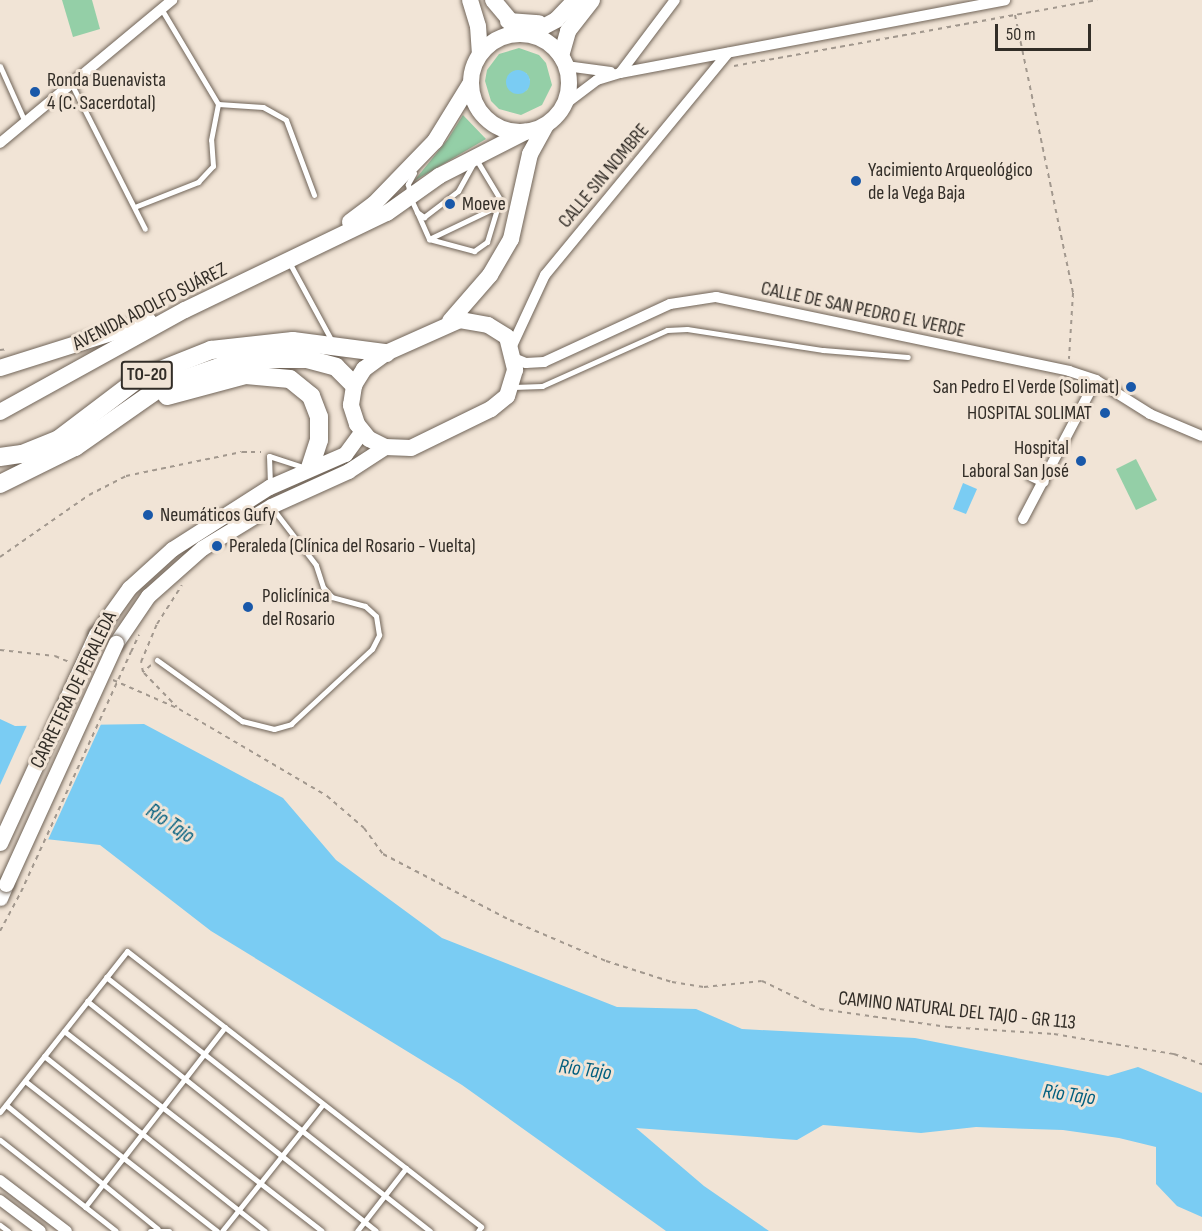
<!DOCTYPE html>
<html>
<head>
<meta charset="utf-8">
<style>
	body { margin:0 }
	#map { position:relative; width:1202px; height:1231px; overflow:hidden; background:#f1e4d6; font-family:"Sofia Sans Condensed",sans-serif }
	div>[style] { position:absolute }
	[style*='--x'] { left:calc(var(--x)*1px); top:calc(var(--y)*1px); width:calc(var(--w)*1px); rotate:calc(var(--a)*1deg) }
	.green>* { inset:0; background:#94cfa7 }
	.water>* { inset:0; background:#7accf3 }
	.round { border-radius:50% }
	.pier>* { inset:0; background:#f1e4d6 }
	.path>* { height:2px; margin-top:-1px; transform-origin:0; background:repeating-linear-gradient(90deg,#a2988e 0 4.5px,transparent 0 9px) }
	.roads { filter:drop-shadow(0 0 2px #706458) drop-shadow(0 0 2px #706458) }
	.lane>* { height:5px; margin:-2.5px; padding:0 2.5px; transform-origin:2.5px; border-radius:2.5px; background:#fff }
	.street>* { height:10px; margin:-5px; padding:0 5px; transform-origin:5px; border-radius:5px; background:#fff }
	.secondary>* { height:15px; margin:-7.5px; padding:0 7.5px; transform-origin:7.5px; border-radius:7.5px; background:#fff }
	.primary>* { height:16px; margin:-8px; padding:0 8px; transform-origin:8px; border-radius:8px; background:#fff }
	.primary>.ring { margin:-8px; padding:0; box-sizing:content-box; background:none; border:16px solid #fff; border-radius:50% }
	.highway>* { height:18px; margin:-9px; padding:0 9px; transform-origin:9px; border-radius:9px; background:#fff }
	.path-bridge>* { height:2px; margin-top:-1px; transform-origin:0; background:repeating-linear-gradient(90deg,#a2988e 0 4.5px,transparent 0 9px) }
	.bridges { filter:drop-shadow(0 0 2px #706458) drop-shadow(0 0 2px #706458) }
	.secondary-bridge>* { height:15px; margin:-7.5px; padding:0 7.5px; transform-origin:7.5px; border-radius:7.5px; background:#fff }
	.dots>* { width:16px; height:16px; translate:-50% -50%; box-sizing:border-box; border:3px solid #f1e4d6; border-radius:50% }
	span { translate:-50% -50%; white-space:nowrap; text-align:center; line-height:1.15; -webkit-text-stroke:6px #f1e4d6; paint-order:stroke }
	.shield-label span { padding:2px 4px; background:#f1e4d6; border:2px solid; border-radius:4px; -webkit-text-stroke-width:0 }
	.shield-label { font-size:18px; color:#322d27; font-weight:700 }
	.poi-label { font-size:20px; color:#322d27 }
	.left { translate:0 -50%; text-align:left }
	.right { translate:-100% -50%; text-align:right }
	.street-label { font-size:20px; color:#322d27 }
	.water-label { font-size:21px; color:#005e7e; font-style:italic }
	.scale { position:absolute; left:995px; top:24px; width:96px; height:27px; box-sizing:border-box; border:3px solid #322d27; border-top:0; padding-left:8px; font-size:18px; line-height:21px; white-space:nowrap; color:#322d27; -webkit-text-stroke:4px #f1e4d6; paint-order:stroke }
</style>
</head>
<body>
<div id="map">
	<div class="green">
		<div style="clip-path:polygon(62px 0,92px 0,100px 29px,73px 37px)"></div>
		<div style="clip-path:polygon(evenodd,519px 48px,539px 55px,546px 63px,552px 85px,542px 105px,521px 115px,499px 109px,491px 101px,485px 81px,487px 70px,499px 54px,519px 48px,512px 72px,526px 73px,530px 80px,527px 90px,519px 93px,509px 89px,507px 82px,512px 72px)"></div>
		<div style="clip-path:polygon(463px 115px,486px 139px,414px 181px,448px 139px)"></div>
		<div style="clip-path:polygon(1136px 459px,1157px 500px,1136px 510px,1116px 469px)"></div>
	</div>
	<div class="water">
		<div class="round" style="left:506px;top:70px;width:24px;height:24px"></div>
		<div style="clip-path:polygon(963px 483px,977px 489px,966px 514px,953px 509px)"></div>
		<div style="clip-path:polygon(0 719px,15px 726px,144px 724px,283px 798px,336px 860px,442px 938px,617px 1007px,696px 1009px,742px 1029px,915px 1038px,1108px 1076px,1138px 1067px,1202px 1093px,1202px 1217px,1177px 1206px,1156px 1184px,1156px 1147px,1119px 1138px,1063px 1130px,976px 1127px,921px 1133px,823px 1125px,797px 1140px,636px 1128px,704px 1186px,769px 1231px,666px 1231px,462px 1085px,211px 931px,100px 845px,0 834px)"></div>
	</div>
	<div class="pier">
		<div style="clip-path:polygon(102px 722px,47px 842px,0 837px,0 785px,28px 723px)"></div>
	</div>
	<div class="path">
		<div style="--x:1015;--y:15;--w:284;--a:78.2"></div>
		<div style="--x:1073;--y:293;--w:66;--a:93.5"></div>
		<div style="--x:734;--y:66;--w:369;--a:-10.3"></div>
		<div style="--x:0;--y:350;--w:8;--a:-7"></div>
		<div style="--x:0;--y:557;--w:108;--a:-34.9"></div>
		<div style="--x:89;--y:495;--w:42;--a:-27.2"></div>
		<div style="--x:126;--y:476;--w:118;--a:-11.7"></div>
		<div style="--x:242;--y:452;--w:19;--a:0"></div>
		<div style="--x:0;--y:650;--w:55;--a:6.2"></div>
		<div style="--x:55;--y:656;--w:15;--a:23"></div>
		<div style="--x:131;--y:652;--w:19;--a:-65"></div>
		<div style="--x:151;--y:665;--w:11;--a:139"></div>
		<div style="--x:143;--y:672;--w:10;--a:-101"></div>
		<div style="--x:141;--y:662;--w:41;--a:-67.2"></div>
		<div style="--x:157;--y:624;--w:46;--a:-57.3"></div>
		<div style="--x:144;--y:673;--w:47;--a:45.9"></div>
		<div style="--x:113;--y:680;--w:72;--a:23.7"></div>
		<div style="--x:179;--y:709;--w:172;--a:30.4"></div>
		<div style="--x:327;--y:796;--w:49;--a:40.9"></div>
		<div style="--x:364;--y:828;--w:32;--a:54"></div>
		<div style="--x:383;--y:854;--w:143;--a:27.5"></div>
		<div style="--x:510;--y:920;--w:104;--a:23.1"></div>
		<div style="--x:606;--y:961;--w:69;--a:17.7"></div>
		<div style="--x:672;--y:982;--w:32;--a:9"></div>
		<div style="--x:704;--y:987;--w:58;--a:-5.9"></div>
		<div style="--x:762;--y:981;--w:64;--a:25.8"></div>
		<div style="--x:820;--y:1009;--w:129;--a:8"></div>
		<div style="--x:948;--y:1027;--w:106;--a:3.8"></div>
		<div style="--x:1054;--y:1034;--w:122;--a:9.5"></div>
		<div style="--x:1174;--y:1054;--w:30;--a:20"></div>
		<div style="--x:0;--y:931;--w:44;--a:-61.7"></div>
	</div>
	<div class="roads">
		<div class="lane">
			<div style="--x:0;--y:66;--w:61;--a:65.9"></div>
			<div style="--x:72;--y:85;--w:161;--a:63.1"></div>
			<div style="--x:218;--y:104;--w:45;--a:3.8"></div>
			<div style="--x:263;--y:107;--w:26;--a:29"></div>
			<div style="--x:286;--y:120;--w:80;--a:69.5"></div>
			<div style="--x:414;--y:173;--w:13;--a:119"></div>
			<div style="--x:408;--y:184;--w:13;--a:81"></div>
			<div style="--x:410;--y:197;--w:17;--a:65"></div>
			<div style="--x:417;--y:212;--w:9;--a:36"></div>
			<div style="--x:424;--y:217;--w:43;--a:-37.4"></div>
			<div style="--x:458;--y:191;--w:33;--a:-61"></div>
			<div style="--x:137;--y:206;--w:66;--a:-21.5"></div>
			<div style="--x:198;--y:182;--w:22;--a:-47"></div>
			<div style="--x:213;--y:166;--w:26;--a:-94"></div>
			<div style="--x:211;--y:140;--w:37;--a:-79"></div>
			<div style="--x:218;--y:104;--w:109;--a:-120.8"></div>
			<div style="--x:417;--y:212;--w:30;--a:66"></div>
			<div style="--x:429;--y:239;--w:47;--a:14.9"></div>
			<div style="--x:474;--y:251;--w:16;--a:-35"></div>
			<div style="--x:487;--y:242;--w:45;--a:-73.2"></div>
			<div style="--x:500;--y:199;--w:47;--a:-121"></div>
			<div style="--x:429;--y:239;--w:76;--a:-25.6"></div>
			<div style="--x:289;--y:262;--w:92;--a:61.5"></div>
			<div style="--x:513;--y:387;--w:29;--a:-2"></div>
			<div style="--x:542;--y:386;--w:137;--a:-24.1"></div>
			<div style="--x:667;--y:330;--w:20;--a:-3"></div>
			<div style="--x:687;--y:329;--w:138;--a:8.8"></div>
			<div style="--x:823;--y:350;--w:85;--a:4.7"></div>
			<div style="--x:269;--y:456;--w:36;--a:18"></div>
			<div style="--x:269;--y:456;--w:28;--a:88"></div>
			<div style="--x:157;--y:660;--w:105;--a:35.7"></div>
			<div style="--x:242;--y:721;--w:33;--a:14"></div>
			<div style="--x:274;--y:729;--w:18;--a:-16"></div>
			<div style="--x:291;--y:724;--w:110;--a:-42.8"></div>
			<div style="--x:372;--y:649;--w:16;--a:-63"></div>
			<div style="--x:379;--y:635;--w:19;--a:-99"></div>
			<div style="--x:376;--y:616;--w:15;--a:-138"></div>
			<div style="--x:365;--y:606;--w:34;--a:-165"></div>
			<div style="--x:332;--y:597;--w:13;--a:-132"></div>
			<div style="--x:323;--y:587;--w:23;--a:-108"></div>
			<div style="--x:316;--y:565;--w:71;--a:-127.5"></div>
			<div style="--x:106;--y:977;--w:412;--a:38.1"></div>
			<div style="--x:87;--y:1001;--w:369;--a:38.5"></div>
			<div style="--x:64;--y:1031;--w:326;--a:37.8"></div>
			<div style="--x:44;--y:1056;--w:282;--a:38.4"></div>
			<div style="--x:25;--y:1081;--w:244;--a:38"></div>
			<div style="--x:6;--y:1105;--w:196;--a:39.2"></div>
			<div style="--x:0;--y:1112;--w:205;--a:-51.7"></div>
			<div style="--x:127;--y:951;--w:449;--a:37.9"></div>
			<div style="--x:481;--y:1227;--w:5;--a:127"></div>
			<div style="--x:0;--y:1140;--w:147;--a:38.1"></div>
			<div style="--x:85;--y:1207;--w:228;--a:-52.1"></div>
			<div style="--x:0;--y:1225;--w:10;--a:37"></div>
			<div style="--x:150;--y:1231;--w:19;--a:0"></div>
			<div style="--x:222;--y:1231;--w:162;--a:-51.5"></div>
			<div style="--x:357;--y:1231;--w:80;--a:-52.1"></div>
		</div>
		<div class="street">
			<div style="--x:566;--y:66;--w:45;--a:7.6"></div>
			<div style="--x:620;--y:73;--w:91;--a:-53"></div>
			<div style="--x:564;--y:105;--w:41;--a:-37.1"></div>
			<div style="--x:597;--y:80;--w:24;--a:-17"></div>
			<div style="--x:620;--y:73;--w:392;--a:-10.7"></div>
			<div style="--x:0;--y:143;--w:224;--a:-39.7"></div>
			<div style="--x:512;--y:346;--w:78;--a:-65.1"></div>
			<div style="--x:545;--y:275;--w:288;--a:-50.5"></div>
			<div style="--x:514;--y:358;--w:13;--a:23"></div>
			<div style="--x:526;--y:363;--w:18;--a:-3"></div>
			<div style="--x:544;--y:362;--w:139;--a:-24.7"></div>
			<div style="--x:670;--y:304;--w:47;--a:-8.7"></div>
			<div style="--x:716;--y:297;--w:361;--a:11.8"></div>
			<div style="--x:1069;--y:371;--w:28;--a:18"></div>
			<div style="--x:1096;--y:380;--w:64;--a:32.2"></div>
			<div style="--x:1150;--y:414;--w:56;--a:22.9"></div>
			<div style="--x:1031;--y:476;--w:14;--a:25"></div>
			<div style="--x:1023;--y:519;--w:157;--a:-62.3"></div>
			<div style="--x:0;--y:1180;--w:84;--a:37.3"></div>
			<div style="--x:0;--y:1200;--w:51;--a:37.1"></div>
		</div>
		<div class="secondary">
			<div style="--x:96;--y:634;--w:57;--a:-54.3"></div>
			<div style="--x:129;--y:588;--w:58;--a:-42.2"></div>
			<div style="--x:172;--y:549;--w:115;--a:-32.6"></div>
			<div style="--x:269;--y:487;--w:83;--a:-23.5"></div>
			<div style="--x:345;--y:454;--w:29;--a:-54"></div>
			<div style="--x:116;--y:643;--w:57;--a:-55.8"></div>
			<div style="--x:148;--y:596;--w:72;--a:-41.6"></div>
			<div style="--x:202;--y:548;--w:81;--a:-31.3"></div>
			<div style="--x:271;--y:506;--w:85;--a:-24.4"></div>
			<div style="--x:348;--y:471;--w:44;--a:-33"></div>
			<div style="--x:0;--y:898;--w:15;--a:-67"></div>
		</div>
		<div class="primary">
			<div style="--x:470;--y:0;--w:27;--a:73"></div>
			<div style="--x:478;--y:26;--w:27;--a:86"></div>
			<div style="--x:493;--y:0;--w:35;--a:50"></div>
			<div style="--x:508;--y:21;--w:31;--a:4"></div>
			<div class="ring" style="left:471px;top:34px;width:82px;height:82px"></div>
			<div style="--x:530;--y:34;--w:30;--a:-28"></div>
			<div style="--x:556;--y:20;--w:28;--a:-46"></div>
			<div style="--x:561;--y:56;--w:26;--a:-74"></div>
			<div style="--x:568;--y:31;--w:39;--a:-52"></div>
			<div style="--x:350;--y:222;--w:30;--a:-37"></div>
			<div style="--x:374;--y:204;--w:88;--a:-45.9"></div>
			<div style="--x:435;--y:141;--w:67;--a:-58.4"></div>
			<div style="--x:460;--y:320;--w:28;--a:10"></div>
			<div style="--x:488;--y:325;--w:22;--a:32"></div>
			<div style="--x:507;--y:337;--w:34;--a:76"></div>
			<div style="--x:515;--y:370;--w:27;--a:107"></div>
			<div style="--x:507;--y:396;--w:21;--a:141"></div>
			<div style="--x:491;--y:409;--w:89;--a:154"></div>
			<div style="--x:411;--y:448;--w:26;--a:-178"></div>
			<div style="--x:385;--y:447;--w:18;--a:-153"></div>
			<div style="--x:369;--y:439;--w:19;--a:-129"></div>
			<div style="--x:357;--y:424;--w:20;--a:-108"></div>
			<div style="--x:351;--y:405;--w:20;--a:-81"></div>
			<div style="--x:354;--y:385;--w:19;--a:-58"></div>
			<div style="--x:364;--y:369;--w:27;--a:-36"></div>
			<div style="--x:386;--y:353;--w:81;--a:-24"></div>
			<div style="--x:450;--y:321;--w:61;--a:-49"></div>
			<div style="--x:490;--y:275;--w:42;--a:-59.7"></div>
			<div style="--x:511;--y:239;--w:87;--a:-77.4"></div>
			<div style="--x:530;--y:154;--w:33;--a:-61"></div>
			<div style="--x:0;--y:368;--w:156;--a:-17.5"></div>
			<div style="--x:0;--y:412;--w:211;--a:-28.9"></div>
			<div style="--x:185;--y:310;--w:224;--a:-25.7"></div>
			<div style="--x:387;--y:213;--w:64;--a:-35.4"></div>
			<div style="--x:439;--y:176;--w:97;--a:-27.1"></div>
		</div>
		<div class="highway">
			<div style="--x:167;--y:396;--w:82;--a:-14.9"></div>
			<div style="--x:246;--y:375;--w:44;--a:5.2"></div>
			<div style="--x:290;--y:379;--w:27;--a:39"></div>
			<div style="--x:311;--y:396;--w:22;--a:69"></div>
			<div style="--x:319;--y:417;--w:23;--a:90"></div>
			<div style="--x:319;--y:440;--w:29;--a:108"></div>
			<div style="--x:0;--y:457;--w:22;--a:-8"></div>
			<div style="--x:22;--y:454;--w:40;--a:-22"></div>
			<div style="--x:59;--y:439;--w:99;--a:-37.2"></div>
			<div style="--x:138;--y:379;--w:79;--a:-21.7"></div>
			<div style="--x:211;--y:350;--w:82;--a:-6.3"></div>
			<div style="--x:293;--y:341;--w:94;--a:7.4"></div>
			<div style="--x:0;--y:484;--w:84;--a:-26.3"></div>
			<div style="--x:75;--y:447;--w:105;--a:-34.9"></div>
			<div style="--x:161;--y:387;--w:65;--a:-19"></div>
			<div style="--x:222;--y:366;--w:47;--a:-8.7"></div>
			<div style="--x:268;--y:359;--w:39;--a:0"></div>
			<div style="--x:307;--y:359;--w:30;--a:15"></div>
			<div style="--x:336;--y:367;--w:25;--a:45"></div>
		</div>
	</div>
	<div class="path-bridge">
		<div style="--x:21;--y:892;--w:264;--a:-65.4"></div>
	</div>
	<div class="bridges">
		<div class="secondary-bridge">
			<div style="--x:0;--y:843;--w:230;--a:-65.3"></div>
			<div style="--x:6;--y:884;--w:265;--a:-65.5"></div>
		</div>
	</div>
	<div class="dots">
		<div style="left:35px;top:92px;background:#1958a9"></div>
		<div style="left:856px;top:181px;background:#1958a9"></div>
		<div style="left:450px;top:204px;background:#1958a9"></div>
		<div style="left:1131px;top:387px;background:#1958a9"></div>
		<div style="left:1105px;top:413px;background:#1958a9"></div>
		<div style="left:1081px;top:461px;background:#1958a9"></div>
		<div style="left:148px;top:515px;background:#1958a9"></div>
		<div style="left:217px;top:546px;background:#1958a9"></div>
		<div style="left:248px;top:607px;background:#1958a9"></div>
	</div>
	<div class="shield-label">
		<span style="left:147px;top:375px">TO-20</span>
	</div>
	<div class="poi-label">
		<span class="left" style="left:47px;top:92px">Ronda Buenavista<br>4 (C. Sacerdotal)</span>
		<span class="left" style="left:868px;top:182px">Yacimiento Arqueológico<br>de la Vega Baja</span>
		<span class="left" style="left:462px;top:204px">Moeve</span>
		<span class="right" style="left:1119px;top:387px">San Pedro El Verde (Solimat)</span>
		<span class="right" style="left:1092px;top:413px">HOSPITAL SOLIMAT</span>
		<span class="right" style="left:1069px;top:460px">Hospital<br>Laboral San José</span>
		<span class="left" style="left:160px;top:515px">Neumáticos Gufy</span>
		<span class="left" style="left:229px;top:546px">Peraleda (Clínica del Rosario - Vuelta)</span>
		<span class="left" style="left:262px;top:608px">Policlínica<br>del Rosario</span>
	</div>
	<div class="street-label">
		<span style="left:604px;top:176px;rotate:-50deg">CALLE SIN NOMBRE</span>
		<span style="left:150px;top:307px;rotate:-27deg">AVENIDA ADOLFO SUÁREZ</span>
		<span style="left:863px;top:310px;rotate:12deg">CALLE DE SAN PEDRO EL VERDE</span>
		<span style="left:74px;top:690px;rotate:-64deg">CARRETERA DE PERALEDA</span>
		<span style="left:957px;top:1011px;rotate:6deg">CAMINO NATURAL DEL TAJO - GR 113</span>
	</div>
	<div class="water-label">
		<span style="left:170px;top:824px;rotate:34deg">Río Tajo</span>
		<span style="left:585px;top:1070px;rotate:8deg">Río Tajo</span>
		<span style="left:1069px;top:1095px;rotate:8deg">Río Tajo</span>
	</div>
	<div class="scale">50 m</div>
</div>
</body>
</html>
